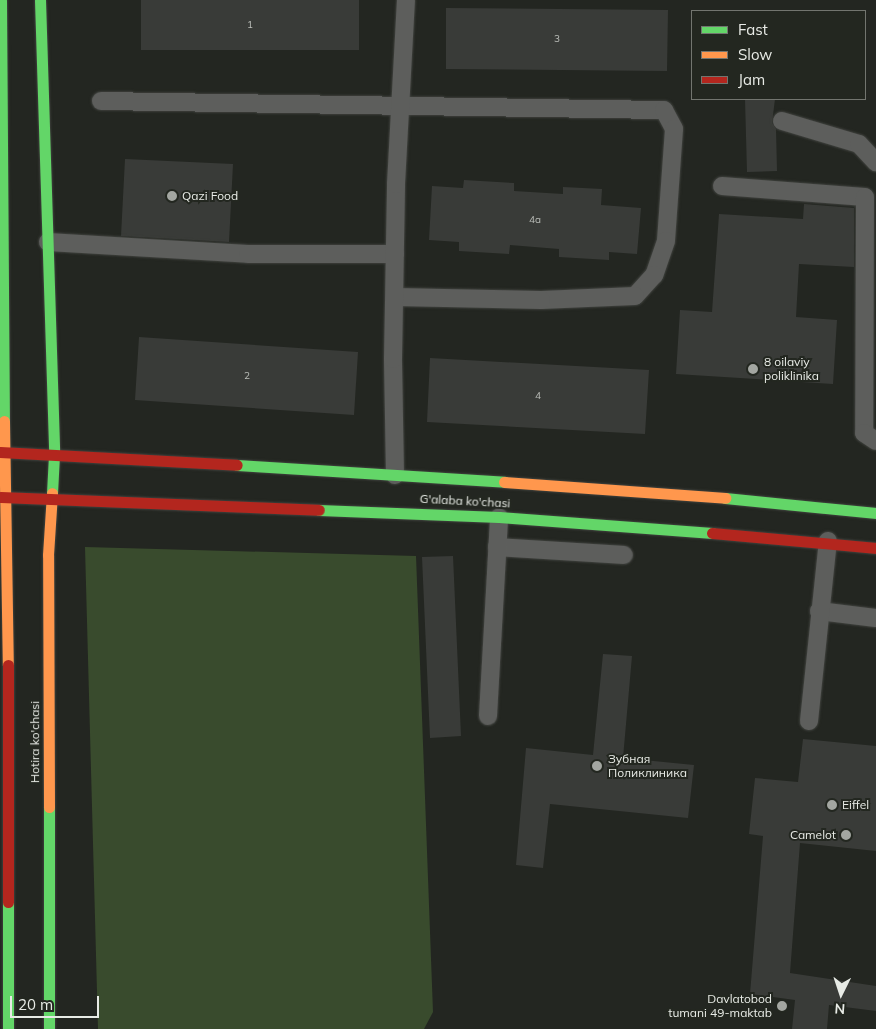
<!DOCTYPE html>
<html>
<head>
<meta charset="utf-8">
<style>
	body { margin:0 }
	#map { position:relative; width:876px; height:1029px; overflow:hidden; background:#232621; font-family:Mulish,sans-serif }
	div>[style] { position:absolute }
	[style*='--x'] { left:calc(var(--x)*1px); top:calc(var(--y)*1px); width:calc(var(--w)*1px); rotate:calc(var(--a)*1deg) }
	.green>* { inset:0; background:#394b2d }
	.building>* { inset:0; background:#393b38 }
	.roads { filter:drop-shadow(0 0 1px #41433f) drop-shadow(0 0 1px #41433f) }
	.lane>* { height:18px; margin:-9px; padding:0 9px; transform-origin:9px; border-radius:9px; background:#5d5e5c }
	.fast>* { height:11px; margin:-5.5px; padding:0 5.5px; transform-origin:5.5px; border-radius:5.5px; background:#63d668 }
	.slow>* { height:11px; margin:-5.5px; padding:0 5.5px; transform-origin:5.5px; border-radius:5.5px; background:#ff974d }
	.jam>* { height:11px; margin:-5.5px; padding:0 5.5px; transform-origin:5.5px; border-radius:5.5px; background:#b3261e }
	.dots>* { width:14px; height:14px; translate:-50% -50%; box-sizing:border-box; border:2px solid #232720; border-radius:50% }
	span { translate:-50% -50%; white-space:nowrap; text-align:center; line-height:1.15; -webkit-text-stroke:4px #232720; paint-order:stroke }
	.number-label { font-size:10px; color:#bcbfba }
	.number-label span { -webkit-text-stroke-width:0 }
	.poi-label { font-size:12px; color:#e8ebe6 }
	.left { translate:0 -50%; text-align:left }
	.right { translate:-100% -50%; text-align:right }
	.street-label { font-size:12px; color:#e8ebe6 }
	.legend { position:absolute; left:691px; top:10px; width:175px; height:90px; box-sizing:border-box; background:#232720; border:1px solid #72756f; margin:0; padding:6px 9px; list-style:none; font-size:15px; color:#e8ebe6 }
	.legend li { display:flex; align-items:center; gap:10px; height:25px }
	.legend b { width:25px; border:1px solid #72756f }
	.north { position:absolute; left:816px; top:969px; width:50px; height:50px; -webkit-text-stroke:4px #232720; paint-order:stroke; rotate:184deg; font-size:14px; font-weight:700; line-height:20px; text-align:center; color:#e8ebe6 }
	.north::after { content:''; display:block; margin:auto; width:18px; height:22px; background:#e8ebe6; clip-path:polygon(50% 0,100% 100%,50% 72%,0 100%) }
	.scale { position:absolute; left:10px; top:996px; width:89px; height:22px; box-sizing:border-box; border:2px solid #e8ebe6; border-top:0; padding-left:6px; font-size:15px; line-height:18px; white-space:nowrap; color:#e8ebe6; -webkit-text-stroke:4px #232720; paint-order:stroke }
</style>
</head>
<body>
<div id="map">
	<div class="green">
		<div style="clip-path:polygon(85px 547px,416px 556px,433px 1012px,424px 1029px,98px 1029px)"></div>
	</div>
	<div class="building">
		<div style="clip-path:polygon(141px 0,359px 0,359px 50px,141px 50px)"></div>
		<div style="clip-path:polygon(446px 8px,668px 10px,667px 71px,446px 69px)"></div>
		<div style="clip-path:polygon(745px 99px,775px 99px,772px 123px,776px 129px,777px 171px,747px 172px)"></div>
		<div style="clip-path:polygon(125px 159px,233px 164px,229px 242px,121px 236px)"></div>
		<div style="clip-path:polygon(464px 180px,514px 183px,514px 191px,563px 194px,563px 187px,602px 189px,601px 205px,641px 208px,637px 254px,609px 252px,609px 260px,559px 257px,559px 249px,510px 245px,509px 254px,459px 251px,459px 242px,429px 240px,432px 186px,463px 188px)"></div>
		<div style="clip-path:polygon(804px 204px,854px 208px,854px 267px,799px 264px,796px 317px,837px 320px,833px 384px,676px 374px,680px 310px,712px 312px,719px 214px,803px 219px)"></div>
		<div style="clip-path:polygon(139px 337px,358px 352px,354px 415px,135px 400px)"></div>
		<div style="clip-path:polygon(430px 358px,649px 370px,645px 434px,427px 422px)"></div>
		<div style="clip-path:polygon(453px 556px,461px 736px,430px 738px,422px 557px)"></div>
		<div style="clip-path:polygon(603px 654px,632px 656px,623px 758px,694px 765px,688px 818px,550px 804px,543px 868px,516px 865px,526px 748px,593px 755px)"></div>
		<div style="clip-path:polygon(803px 739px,876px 746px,876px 851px,800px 843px,790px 973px,876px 986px,876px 1011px,829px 1005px,827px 1029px,792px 1029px,795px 1000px,750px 994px,763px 836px,749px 834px,755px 778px,798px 782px)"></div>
	</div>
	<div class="roads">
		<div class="lane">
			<div style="--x:101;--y:101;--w:563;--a:0.92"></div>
			<div style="--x:664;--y:110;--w:21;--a:62"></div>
			<div style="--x:674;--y:129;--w:112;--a:94.1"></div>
			<div style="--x:666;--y:241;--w:36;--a:109"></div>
			<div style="--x:654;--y:275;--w:28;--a:132"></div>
			<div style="--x:635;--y:296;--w:94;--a:177.6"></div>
			<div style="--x:541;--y:300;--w:145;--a:-178.8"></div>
			<div style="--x:782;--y:121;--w:80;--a:16.6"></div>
			<div style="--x:859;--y:144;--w:25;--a:47"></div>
			<div style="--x:722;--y:186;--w:143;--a:4.4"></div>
			<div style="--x:865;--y:197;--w:236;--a:90.2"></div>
			<div style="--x:864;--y:433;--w:14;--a:34"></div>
			<div style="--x:48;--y:242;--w:200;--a:3.4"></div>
			<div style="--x:248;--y:254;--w:147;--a:0"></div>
			<div style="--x:395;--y:475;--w:116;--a:-91"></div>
			<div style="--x:393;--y:359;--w:175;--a:-89"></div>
			<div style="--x:396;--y:184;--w:184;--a:-86.9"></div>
			<div style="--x:497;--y:547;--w:127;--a:3.6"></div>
			<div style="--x:819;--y:611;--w:57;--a:7"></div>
			<div style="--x:488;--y:716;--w:199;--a:-86.8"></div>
			<div style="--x:809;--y:721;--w:181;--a:-84"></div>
		</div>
		<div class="fast">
			<div style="--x:1;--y:0;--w:421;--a:89.6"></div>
			<div style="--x:40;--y:0;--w:455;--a:88.2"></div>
			<div style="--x:54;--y:455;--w:38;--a:93"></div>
			<div style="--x:237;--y:465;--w:268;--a:3.6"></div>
			<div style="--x:725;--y:498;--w:152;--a:5.7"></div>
			<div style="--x:319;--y:510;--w:180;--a:2.2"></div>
			<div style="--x:499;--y:517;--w:214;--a:4.3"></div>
			<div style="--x:49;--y:807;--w:222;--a:90"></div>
			<div style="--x:8;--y:902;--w:127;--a:90"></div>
		</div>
		<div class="slow">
			<div style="--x:4;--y:421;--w:244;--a:89.1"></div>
			<div style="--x:504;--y:482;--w:222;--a:4.1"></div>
			<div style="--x:49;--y:807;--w:252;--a:-90.2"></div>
			<div style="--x:48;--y:555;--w:62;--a:-86.3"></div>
		</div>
		<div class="jam">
			<div style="--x:0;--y:452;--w:237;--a:3.1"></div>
			<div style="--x:0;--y:497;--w:319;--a:2.3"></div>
			<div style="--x:712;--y:533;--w:165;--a:5.2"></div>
			<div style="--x:8;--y:665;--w:237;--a:90"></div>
		</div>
	</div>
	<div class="dots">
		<div style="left:172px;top:196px;background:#a3a6a1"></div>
		<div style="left:753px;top:369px;background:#a3a6a1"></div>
		<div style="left:597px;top:766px;background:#a3a6a1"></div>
		<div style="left:832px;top:805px;background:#a3a6a1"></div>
		<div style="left:846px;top:835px;background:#a3a6a1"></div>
		<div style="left:782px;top:1006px;background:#a3a6a1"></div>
	</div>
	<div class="number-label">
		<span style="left:250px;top:25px">1</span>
		<span style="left:557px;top:39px">3</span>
		<span style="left:535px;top:220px">4a</span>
		<span style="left:247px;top:376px">2</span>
		<span style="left:538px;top:396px">4</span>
	</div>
	<div class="poi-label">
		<span class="left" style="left:182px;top:196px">Qazi Food</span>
		<span class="left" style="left:764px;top:369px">8 oilaviy<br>poliklinika</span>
		<span class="left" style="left:608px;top:766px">Зубная<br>Поликлиника</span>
		<span class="left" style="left:842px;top:805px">Eiffel</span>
		<span class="right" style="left:836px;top:835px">Camelot</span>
		<span class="right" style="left:772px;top:1006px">Davlatobod<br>tumani 49-maktab</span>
	</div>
	<div class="street-label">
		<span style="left:465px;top:501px;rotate:3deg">G'alaba ko'chasi</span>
		<span style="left:35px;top:742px;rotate:-90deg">Hotira ko'chasi</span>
	</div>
	<ul class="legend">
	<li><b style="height:6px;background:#63d668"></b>Fast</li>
	<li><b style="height:6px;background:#ff974d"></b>Slow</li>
	<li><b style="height:6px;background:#b3261e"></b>Jam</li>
	</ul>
	<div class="north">N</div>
	<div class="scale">20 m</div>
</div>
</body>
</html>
